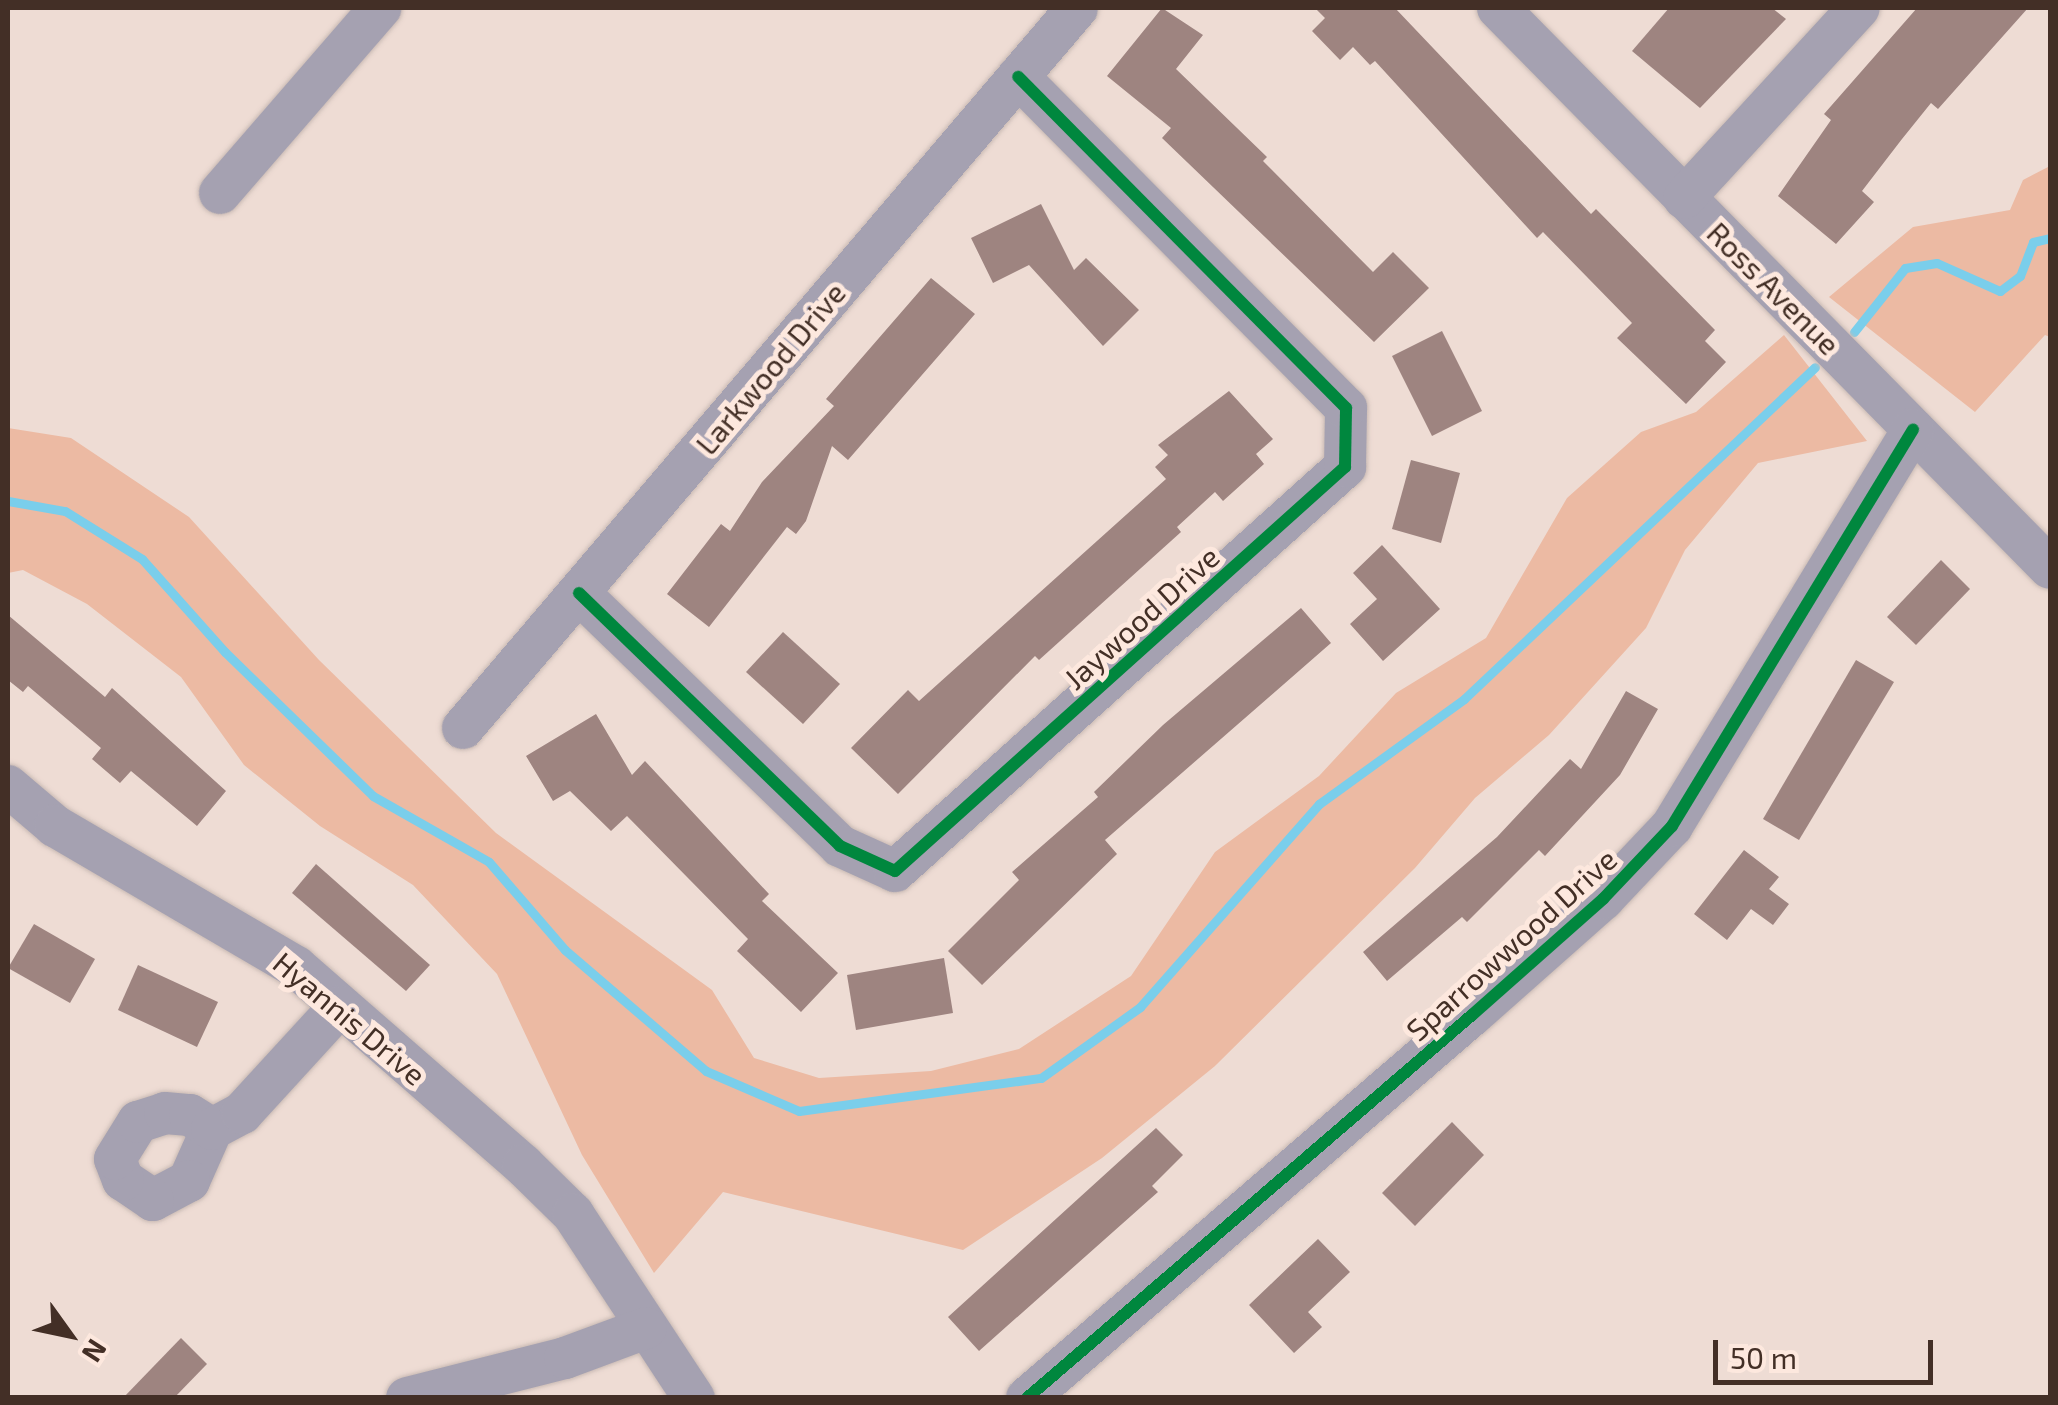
<!DOCTYPE html>
<html>
<head>
<meta charset="utf-8">
<style>
	body { margin:0 }
	#map { position:relative; width:2058px; height:1405px; overflow:hidden; background:#eedcd4; font-family:"Exo 2",sans-serif }
	div>[style] { position:absolute }
	[style*='--x'] { left:calc(var(--x)*1px); top:calc(var(--y)*1px); width:calc(var(--w)*1px); rotate:calc(var(--a)*1deg) }
	.green>* { inset:0; background:#ecbaa3 }
	.stream>* { height:9px; margin:-4.5px; padding:0 4.5px; transform-origin:4.5px; border-radius:4.5px; background:#7aceeb }
	.building>* { inset:0; background:#9e8480 }
	.roads { filter:drop-shadow(0 0 2px #c9bab4) drop-shadow(0 0 2px #c9bab4) }
	.minor>* { height:42px; margin:-21px; padding:0 21px; transform-origin:21px; border-radius:21px; background:#a5a1b1 }
	.cycleway>* { height:12px; margin:-6px; padding:0 6px; transform-origin:6px; border-radius:6px; background:#00873e }
	span { translate:-50% -50%; white-space:nowrap; text-align:center; line-height:1.15; -webkit-text-stroke:10px #fde8de; paint-order:stroke }
	.street-label { font-size:30px; color:#432f26 }
	.frame { position:absolute; inset:0; border:10px solid #432f26; pointer-events:none }
	.north { position:absolute; left:20px; top:1285px; width:100px; height:100px; -webkit-text-stroke:8px #fde8de; paint-order:stroke; rotate:123deg; font-size:28px; font-weight:700; line-height:40px; text-align:center; color:#432f26 }
	.north::after { content:''; display:block; margin:auto; width:35px; height:45px; background:#432f26; clip-path:polygon(50% 0,100% 100%,50% 72%,0 100%) }
	.scale { position:absolute; left:1713px; top:1340px; width:220px; height:45px; box-sizing:border-box; border:5px solid #432f26; border-top:0; padding-left:12px; font-size:30px; line-height:35px; white-space:nowrap; color:#432f26; -webkit-text-stroke:8px #fde8de; paint-order:stroke }
</style>
</head>
<body>
<div id="map">
	<div class="green">
		<div style="clip-path:polygon(2050px 166px,2050px 337px,2045px 335px,1975px 412px,1829px 297px,1913px 227px,2010px 210px,2023px 180px)"></div>
		<div style="clip-path:polygon(1784px 335px,1867px 441px,1758px 463px,1685px 550px,1646px 628px,1549px 735px,1475px 798px,1415px 868px,1215px 1066px,1102px 1158px,963px 1250px,723px 1192px,654px 1273px,582px 1155px,497px 974px,413px 885px,320px 826px,244px 765px,181px 677px,87px 604px,23px 570px,8px 573px,8px 428px,71px 438px,189px 517px,319px 660px,496px 833px,712px 990px,754px 1058px,819px 1078px,931px 1071px,1019px 1049px,1131px 976px,1215px 852px,1319px 776px,1396px 693px,1486px 638px,1567px 498px,1641px 432px,1696px 412px)"></div>
	</div>
	<div class="stream">
		<div style="--x:1854;--y:332;--w:82;--a:-51.4"></div>
		<div style="--x:1905;--y:268;--w:32;--a:-9"></div>
		<div style="--x:1937;--y:263;--w:69;--a:24"></div>
		<div style="--x:2000;--y:291;--w:25;--a:-37"></div>
		<div style="--x:2020;--y:276;--w:36;--a:-69"></div>
		<div style="--x:2033;--y:242;--w:17;--a:-13"></div>
		<div style="--x:8;--y:501;--w:58;--a:10"></div>
		<div style="--x:65;--y:511;--w:91;--a:31.9"></div>
		<div style="--x:142;--y:559;--w:125;--a:48.3"></div>
		<div style="--x:225;--y:652;--w:206;--a:44.2"></div>
		<div style="--x:373;--y:796;--w:133;--a:29.6"></div>
		<div style="--x:489;--y:862;--w:116;--a:49.2"></div>
		<div style="--x:565;--y:950;--w:186;--a:40.6"></div>
		<div style="--x:706;--y:1071;--w:101;--a:23.3"></div>
		<div style="--x:799;--y:1111;--w:244;--a:-7.8"></div>
		<div style="--x:1041;--y:1078;--w:122;--a:-35.6"></div>
		<div style="--x:1140;--y:1007;--w:271;--a:-48.6"></div>
		<div style="--x:1319;--y:804;--w:179;--a:-35.9"></div>
		<div style="--x:1464;--y:699;--w:483;--a:-43.4"></div>
	</div>
	<div class="building">
		<div style="clip-path:polygon(1162px 8px,1203px 35px,1176px 69px,1267px 157px,1263px 161px,1373px 272px,1393px 252px,1429px 288px,1374px 342px,1162px 138px,1171px 128px,1107px 76px)"></div>
		<div style="clip-path:polygon(1315px 8px,1395px 8px,1591px 214px,1596px 209px,1715px 330px,1705px 341px,1726px 362px,1686px 404px,1617px 338px,1632px 323px,1543px 232px,1537px 238px,1375px 61px,1370px 65px,1353px 47px,1340px 60px,1312px 31px,1325px 18px)"></div>
		<div style="clip-path:polygon(1669px 8px,1772px 8px,1786px 19px,1700px 108px,1632px 51px)"></div>
		<div style="clip-path:polygon(1917px 8px,2028px 8px,1938px 109px,1931px 103px,1902px 139px,1862px 191px,1874px 202px,1836px 244px,1778px 196px,1831px 120px,1824px 114px)"></div>
		<div style="clip-path:polygon(1041px 204px,1074px 270px,1086px 258px,1139px 310px,1103px 346px,1029px 265px,993px 283px,971px 238px)"></div>
		<div style="clip-path:polygon(931px 278px,975px 314px,848px 460px,832px 446px,806px 521px,796px 534px,787px 527px,709px 627px,667px 594px,721px 524px,730px 531px,762px 482px,834px 406px,826px 399px)"></div>
		<div style="clip-path:polygon(1442px 331px,1482px 411px,1432px 436px,1392px 356px)"></div>
		<div style="clip-path:polygon(1229px 391px,1273px 439px,1256px 454px,1264px 464px,1223px 501px,1215px 492px,1177px 527px,1181px 532px,1039px 660px,1035px 656px,898px 794px,851px 748px,908px 690px,919px 701px,1166px 479px,1155px 467px,1168px 455px,1158px 445px)"></div>
		<div style="clip-path:polygon(1411px 460px,1460px 473px,1441px 543px,1392px 529px)"></div>
		<div style="clip-path:polygon(1382px 545px,1440px 609px,1383px 661px,1350px 624px,1377px 599px,1353px 573px)"></div>
		<div style="clip-path:polygon(1941px 560px,1970px 589px,1916px 645px,1887px 617px)"></div>
		<div style="clip-path:polygon(1301px 608px,1331px 643px,1105px 840px,1117px 854px,982px 985px,948px 951px,1019px 880px,1012px 872px,1098px 797px,1094px 792px,1163px 725px)"></div>
		<div style="clip-path:polygon(8px 615px,105px 697px,112px 688px,226px 791px,197px 826px,131px 771px,120px 783px,92px 759px,101px 748px,28px 686px,23px 692px,8px 680px)"></div>
		<div style="clip-path:polygon(783px 632px,840px 684px,803px 724px,746px 672px)"></div>
		<div style="clip-path:polygon(1856px 660px,1894px 682px,1799px 840px,1763px 819px)"></div>
		<div style="clip-path:polygon(1626px 691px,1658px 709px,1620px 775px,1545px 856px,1539px 850px,1467px 922px,1462px 917px,1387px 981px,1363px 952px,1497px 837px,1570px 759px,1581px 769px)"></div>
		<div style="clip-path:polygon(596px 714px,632px 775px,645px 761px,769px 894px,762px 901px,838px 973px,801px 1012px,737px 951px,748px 939px,627px 816px,611px 831px,570px 791px,553px 801px,526px 756px)"></div>
		<div style="clip-path:polygon(1744px 850px,1779px 877px,1769px 889px,1789px 904px,1773px 925px,1751px 909px,1727px 940px,1694px 914px)"></div>
		<div style="clip-path:polygon(316px 864px,430px 965px,406px 991px,292px 893px)"></div>
		<div style="clip-path:polygon(34px 924px,95px 959px,70px 1003px,8px 968px)"></div>
		<div style="clip-path:polygon(944px 958px,953px 1013px,856px 1030px,847px 975px)"></div>
		<div style="clip-path:polygon(138px 965px,218px 1002px,197px 1047px,118px 1010px)"></div>
		<div style="clip-path:polygon(1452px 1122px,1484px 1155px,1415px 1226px,1382px 1193px)"></div>
		<div style="clip-path:polygon(1156px 1128px,1183px 1155px,1152px 1186px,1158px 1192px,979px 1351px,948px 1317px)"></div>
		<div style="clip-path:polygon(1318px 1239px,1350px 1272px,1308px 1312px,1322px 1327px,1294px 1353px,1249px 1305px)"></div>
		<div style="clip-path:polygon(181px 1338px,207px 1364px,174px 1398px,123px 1398px)"></div>
	</div>
	<div class="roads">
		<div class="minor">
			<div style="--x:1498;--y:8;--w:786;--a:45.41"></div>
			<div style="--x:220;--y:193;--w:245;--a:-49.1"></div>
			<div style="--x:1684;--y:198;--w:258;--a:-47.4"></div>
			<div style="--x:579;--y:593;--w:363;--a:44.1"></div>
			<div style="--x:840;--y:846;--w:60;--a:24.4"></div>
			<div style="--x:895;--y:871;--w:605;--a:-41.92"></div>
			<div style="--x:1345;--y:467;--w:59;--a:-89"></div>
			<div style="--x:1346;--y:408;--w:466;--a:-134.7"></div>
			<div style="--x:463;--y:728;--w:946;--a:-49.54"></div>
			<div style="--x:8;--y:786;--w:62;--a:40.4"></div>
			<div style="--x:55;--y:826;--w:279;--a:30.3"></div>
			<div style="--x:296;--y:967;--w:301;--a:41.1"></div>
			<div style="--x:523;--y:1165;--w:70;--a:44.4"></div>
			<div style="--x:573;--y:1214;--w:220;--a:56.7"></div>
			<div style="--x:212;--y:1129;--w:57;--a:113.9"></div>
			<div style="--x:189;--y:1181;--w:41;--a:152.2"></div>
			<div style="--x:153;--y:1200;--w:36;--a:-146"></div>
			<div style="--x:123;--y:1180;--w:22;--a:-111"></div>
			<div style="--x:115;--y:1159;--w:44;--a:-58.1"></div>
			<div style="--x:138;--y:1122;--w:28;--a:-18"></div>
			<div style="--x:165;--y:1113;--w:25;--a:5"></div>
			<div style="--x:190;--y:1115;--w:26;--a:32"></div>
			<div style="--x:212;--y:1129;--w:34;--a:-28"></div>
			<div style="--x:242;--y:1113;--w:144;--a:-47.5"></div>
			<div style="--x:407;--y:1398;--w:163;--a:-14.2"></div>
			<div style="--x:565;--y:1358;--w:86;--a:-20.3"></div>
			<div style="--x:1027;--y:1398;--w:587;--a:-40.72"></div>
			<div style="--x:1472;--y:1015;--w:175;--a:-41.5"></div>
			<div style="--x:1603;--y:899;--w:100;--a:-46.6"></div>
			<div style="--x:1672;--y:826;--w:464;--a:-58.7"></div>
		</div>
	</div>
	<div class="cycleway">
		<div style="--x:579;--y:593;--w:363;--a:44.1"></div>
		<div style="--x:840;--y:846;--w:60;--a:24.4"></div>
		<div style="--x:895;--y:871;--w:605;--a:-41.92"></div>
		<div style="--x:1345;--y:467;--w:59;--a:-89"></div>
		<div style="--x:1346;--y:408;--w:466;--a:-134.7"></div>
		<div style="--x:1027;--y:1398;--w:587;--a:-40.72"></div>
		<div style="--x:1472;--y:1015;--w:175;--a:-41.5"></div>
		<div style="--x:1603;--y:899;--w:100;--a:-46.6"></div>
		<div style="--x:1672;--y:826;--w:464;--a:-58.7"></div>
	</div>
	<div class="street-label">
		<span style="left:1774px;top:288px;rotate:45deg">Ross Avenue</span>
		<span style="left:770px;top:368px;rotate:-50deg">Larkwood Drive</span>
		<span style="left:1141px;top:617px;rotate:-42deg">Jaywood Drive</span>
		<span style="left:1511px;top:944px;rotate:-42deg">Sparrowwood Drive</span>
		<span style="left:350px;top:1018px;rotate:40deg">Hyannis Drive</span>
	</div>
	<div class="frame"></div>
	<div class="north">N</div>
	<div class="scale">50 m</div>
</div>
</body>
</html>
